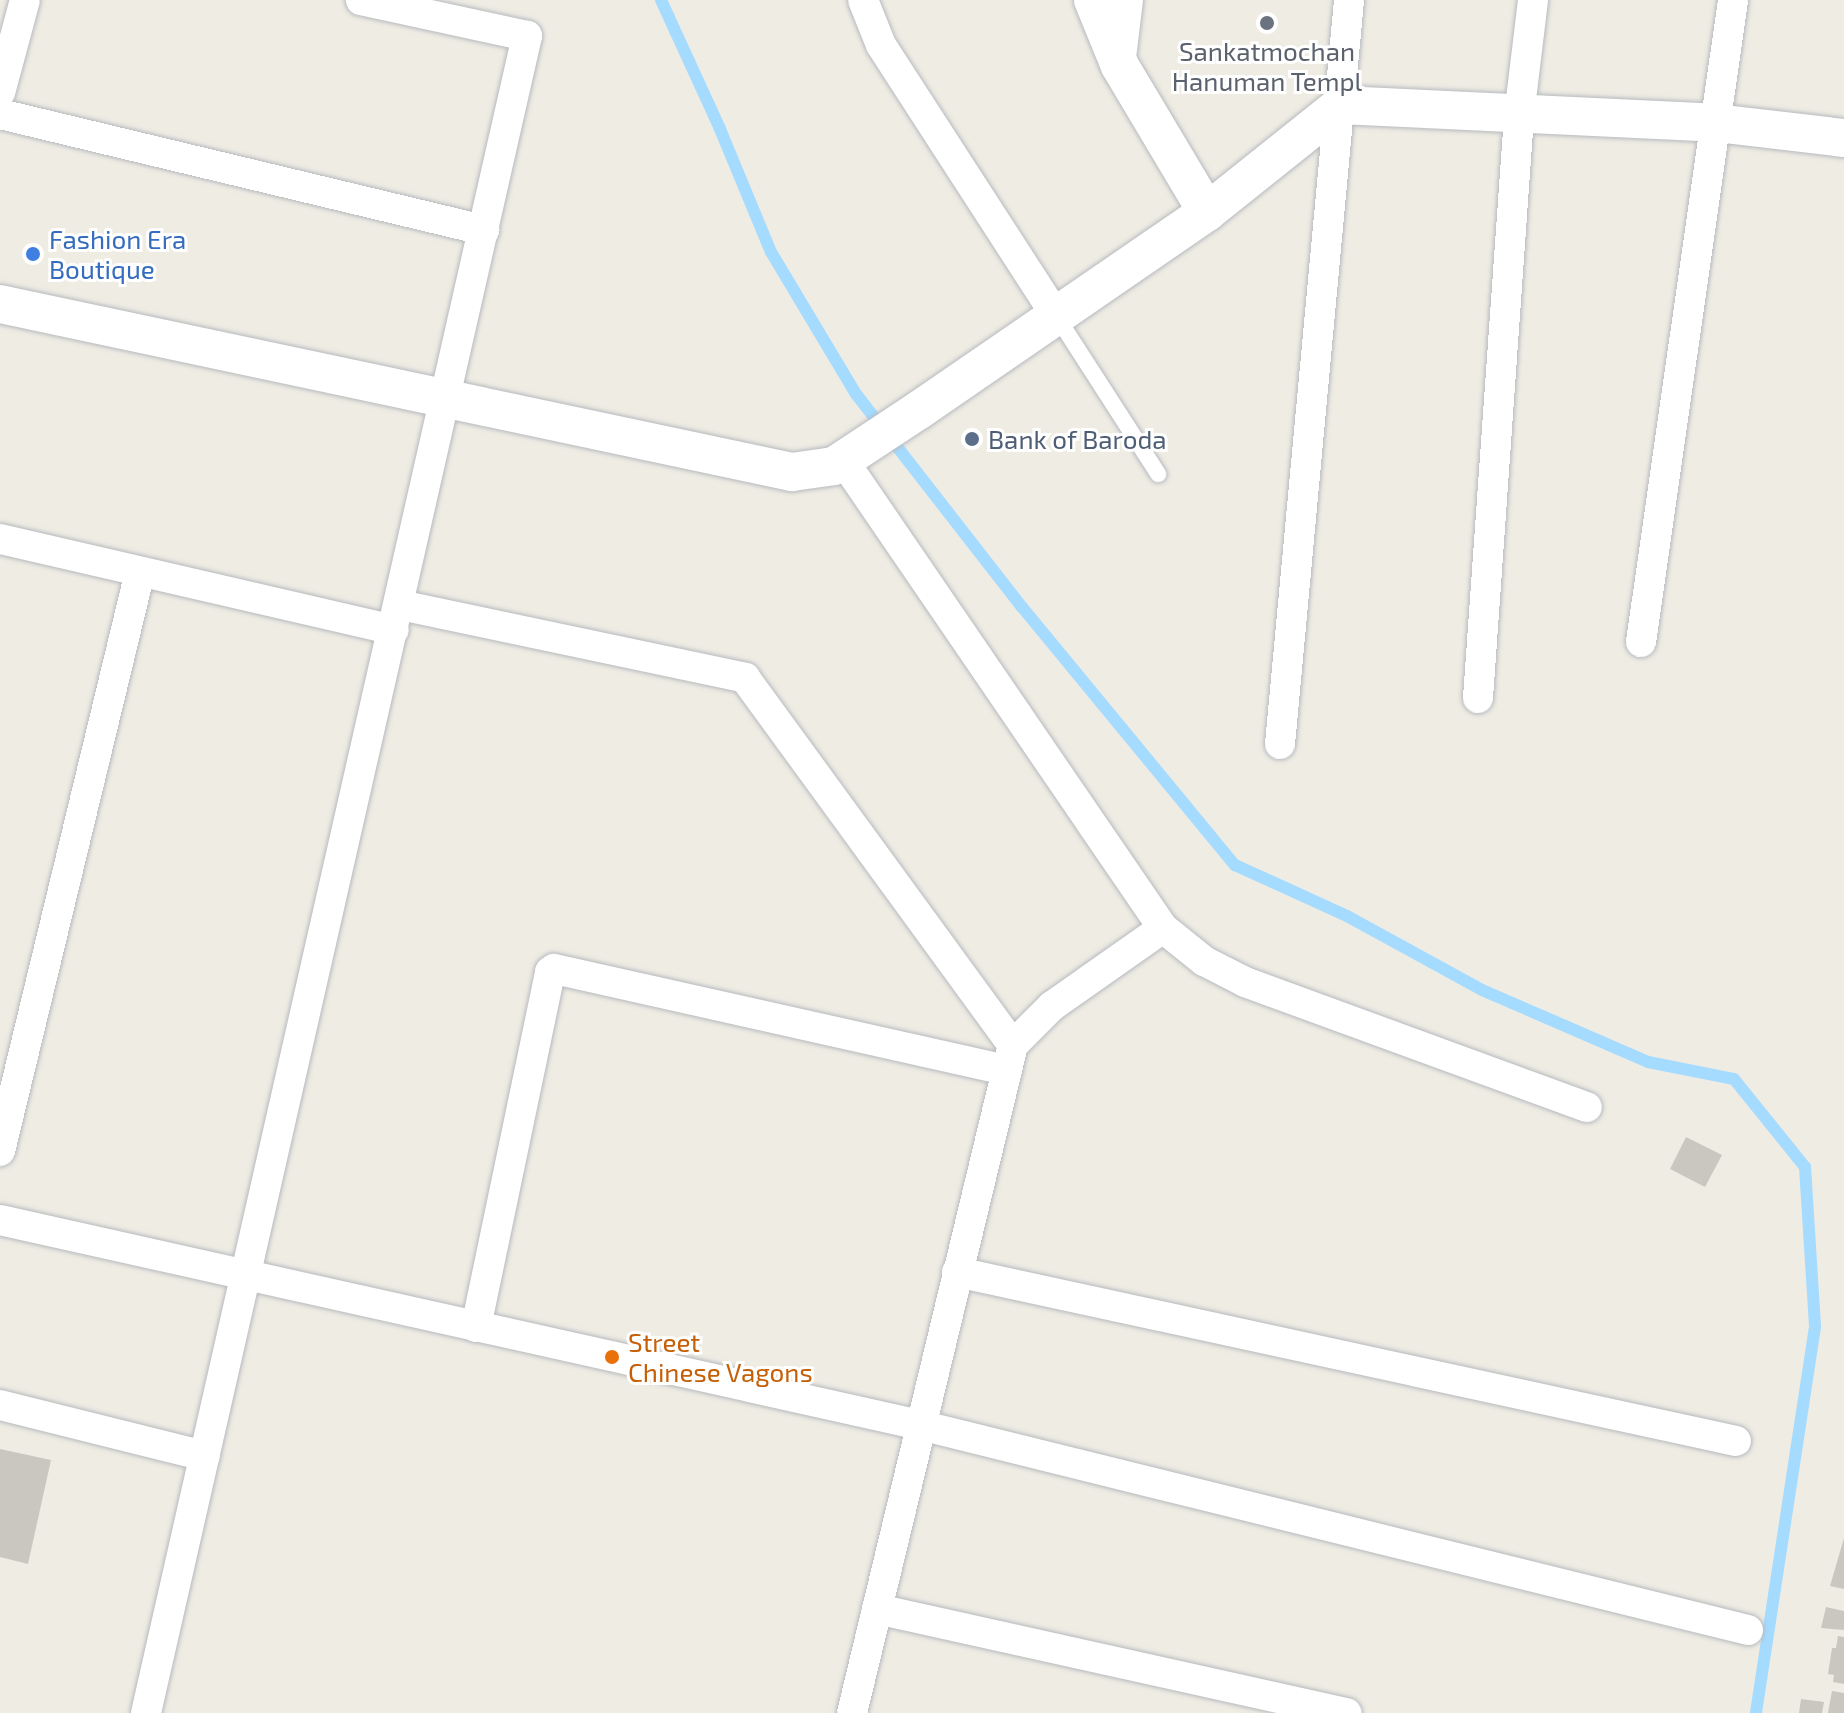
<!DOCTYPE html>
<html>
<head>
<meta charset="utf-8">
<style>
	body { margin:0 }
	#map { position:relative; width:1844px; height:1713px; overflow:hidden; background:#efece4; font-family:"Exo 2",sans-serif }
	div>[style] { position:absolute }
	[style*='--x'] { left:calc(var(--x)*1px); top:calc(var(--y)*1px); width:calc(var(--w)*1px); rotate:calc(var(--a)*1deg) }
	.stream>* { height:12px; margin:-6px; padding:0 6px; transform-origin:6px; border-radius:6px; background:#a4dbff }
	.building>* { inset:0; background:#cac7c1 }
	.roads { filter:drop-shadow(0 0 2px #b6babe) drop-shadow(0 0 2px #b6babe) }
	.service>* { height:16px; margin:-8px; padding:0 8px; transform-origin:8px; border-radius:8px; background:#fff }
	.minor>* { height:30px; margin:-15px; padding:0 15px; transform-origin:15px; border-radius:15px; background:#fff }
	.tertiary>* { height:38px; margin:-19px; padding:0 19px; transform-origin:19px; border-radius:19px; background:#fff }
	.dots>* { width:22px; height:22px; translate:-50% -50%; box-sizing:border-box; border:4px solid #fff; border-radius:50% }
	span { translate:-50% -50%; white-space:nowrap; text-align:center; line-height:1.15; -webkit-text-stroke:6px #fff; paint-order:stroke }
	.worship-label { font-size:26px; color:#5b616d }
	.shop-label { font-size:26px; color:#366cbe }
	.left { translate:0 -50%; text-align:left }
	.service-label { font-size:26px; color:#4e5e75 }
	.food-label { font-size:26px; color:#c56008 }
</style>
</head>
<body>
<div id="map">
	<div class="stream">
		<div style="--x:661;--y:0;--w:142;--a:65.4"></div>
		<div style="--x:720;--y:129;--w:133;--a:67.5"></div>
		<div style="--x:771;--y:252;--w:165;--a:59.1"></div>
		<div style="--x:856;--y:394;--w:270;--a:52.1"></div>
		<div style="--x:1022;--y:607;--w:335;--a:50.5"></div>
		<div style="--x:1235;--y:865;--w:123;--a:24.5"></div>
		<div style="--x:1347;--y:916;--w:154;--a:28.7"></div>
		<div style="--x:1482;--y:990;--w:181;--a:23.4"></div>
		<div style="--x:1648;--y:1062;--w:88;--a:11.2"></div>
		<div style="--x:1734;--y:1079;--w:113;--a:51.1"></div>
		<div style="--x:1805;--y:1167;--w:160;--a:86.4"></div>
		<div style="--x:1815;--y:1327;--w:390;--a:98.7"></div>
	</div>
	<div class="building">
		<div style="clip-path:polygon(1686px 1137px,1722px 1155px,1705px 1187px,1670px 1169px)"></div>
		<div style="clip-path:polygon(0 1449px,51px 1460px,28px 1564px,0 1557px)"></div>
		<div style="clip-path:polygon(1844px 1538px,1844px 1589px,1830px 1586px)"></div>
		<div style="clip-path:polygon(1826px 1607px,1844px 1611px,1844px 1630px,1821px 1628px)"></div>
		<div style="clip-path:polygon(1838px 1636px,1844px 1637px,1844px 1684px,1833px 1682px,1834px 1675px,1828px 1674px,1832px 1648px,1836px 1648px)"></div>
		<div style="clip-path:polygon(1832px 1691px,1844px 1693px,1844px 1713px,1828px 1713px)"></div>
		<div style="clip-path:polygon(1801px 1699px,1824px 1702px,1822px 1713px,1799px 1713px)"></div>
	</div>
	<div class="roads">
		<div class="service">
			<div style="--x:1057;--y:317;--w:187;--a:57.2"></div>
		</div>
		<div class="minor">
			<div style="--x:863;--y:0;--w:48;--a:68.2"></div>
			<div style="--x:881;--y:45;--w:324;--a:57.1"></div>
			<div style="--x:1120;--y:66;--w:66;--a:-83.1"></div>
			<div style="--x:0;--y:93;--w:96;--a:-75"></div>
			<div style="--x:0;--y:114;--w:498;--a:13.5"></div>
			<div style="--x:843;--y:460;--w:567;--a:55.64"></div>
			<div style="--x:1163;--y:928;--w:136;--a:144.9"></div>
			<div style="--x:1052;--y:1006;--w:55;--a:135"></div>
			<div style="--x:1013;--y:1045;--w:687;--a:103.55"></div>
			<div style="--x:0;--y:539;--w:404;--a:13"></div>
			<div style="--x:400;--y:605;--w:353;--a:11.9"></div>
			<div style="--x:745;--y:678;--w:454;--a:53.9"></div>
			<div style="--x:1641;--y:642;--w:649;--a:-81.84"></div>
			<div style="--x:1478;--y:698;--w:583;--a:-85.97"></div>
			<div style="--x:1519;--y:116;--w:117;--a:-83.1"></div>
			<div style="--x:1280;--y:744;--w:747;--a:-84.7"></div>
			<div style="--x:1163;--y:928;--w:53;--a:38.8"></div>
			<div style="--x:1204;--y:961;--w:46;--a:27.1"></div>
			<div style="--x:1245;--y:982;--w:364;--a:20.1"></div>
			<div style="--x:0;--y:1151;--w:596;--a:-76.41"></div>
			<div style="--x:0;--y:1220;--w:943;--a:12.56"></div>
			<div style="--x:920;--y:1425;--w:853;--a:13.91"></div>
			<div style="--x:957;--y:1272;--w:797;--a:12.24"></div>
			<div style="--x:476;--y:1327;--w:363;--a:-78.2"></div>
			<div style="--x:550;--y:972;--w:5;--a:-37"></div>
			<div style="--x:554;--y:969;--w:464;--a:12.6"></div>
			<div style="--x:0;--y:1405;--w:211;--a:14"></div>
			<div style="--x:877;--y:1609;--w:481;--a:12.5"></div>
			<div style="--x:146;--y:1713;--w:1720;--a:-77.2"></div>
			<div style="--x:527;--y:36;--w:170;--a:-167.8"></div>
		</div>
		<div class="tertiary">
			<div style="--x:1093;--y:0;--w:71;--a:67.8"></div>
			<div style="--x:1120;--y:66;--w:170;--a:59.2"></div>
			<div style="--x:0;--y:304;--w:810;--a:11.98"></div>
			<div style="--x:792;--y:472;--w:42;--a:-8.1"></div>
			<div style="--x:834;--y:466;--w:102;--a:-33.4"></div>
			<div style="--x:919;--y:410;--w:349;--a:-34.5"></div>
			<div style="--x:1207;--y:212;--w:171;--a:-38.6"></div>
			<div style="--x:1341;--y:105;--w:375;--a:2.7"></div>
			<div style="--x:1716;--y:123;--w:129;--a:6.7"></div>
		</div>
	</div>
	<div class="dots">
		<div style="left:1267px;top:23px;background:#6b7280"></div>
		<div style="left:33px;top:254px;background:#3f7fe0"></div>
		<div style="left:972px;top:439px;background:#5c6f8a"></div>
		<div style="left:612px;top:1357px;background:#e8710a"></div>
	</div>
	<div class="worship-label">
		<span style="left:1267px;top:66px">Sankatmochan<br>Hanuman Templ</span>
	</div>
	<div class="shop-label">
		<span class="left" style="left:49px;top:254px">Fashion Era<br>Boutique</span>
	</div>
	<div class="service-label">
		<span class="left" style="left:988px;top:439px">Bank of Baroda</span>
	</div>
	<div class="food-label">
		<span class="left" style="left:628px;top:1357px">Street<br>Chinese Vagons</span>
	</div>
</div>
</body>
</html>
